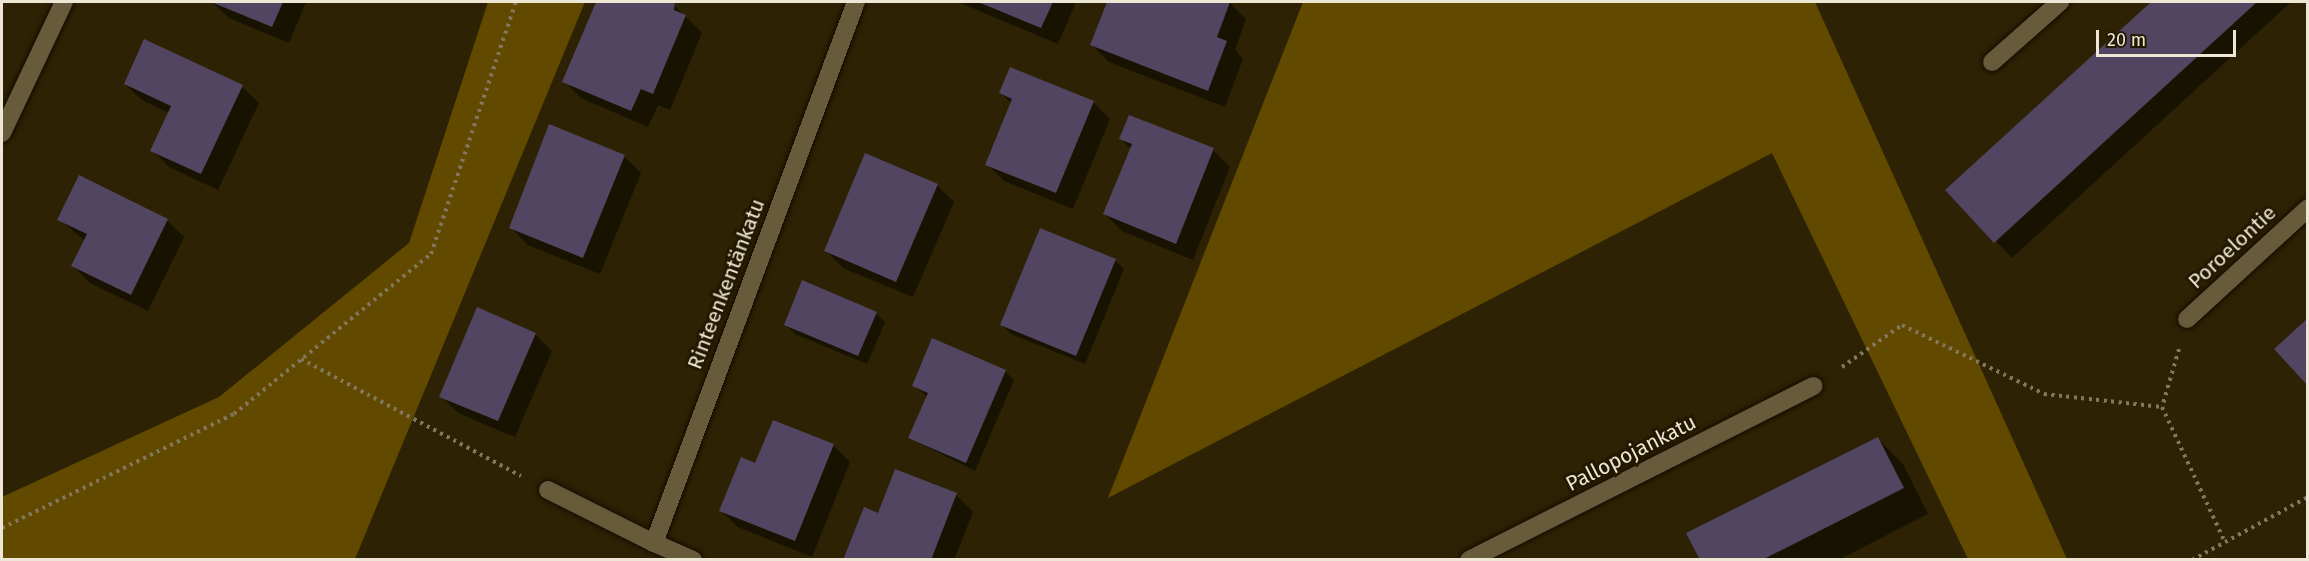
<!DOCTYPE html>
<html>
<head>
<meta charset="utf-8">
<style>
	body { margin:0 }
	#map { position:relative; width:2309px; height:561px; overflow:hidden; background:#2d2203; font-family:"Fira Sans",sans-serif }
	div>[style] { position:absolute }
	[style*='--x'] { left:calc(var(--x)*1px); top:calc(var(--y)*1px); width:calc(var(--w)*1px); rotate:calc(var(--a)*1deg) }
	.forest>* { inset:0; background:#614a00 }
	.shadow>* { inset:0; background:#0007 }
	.building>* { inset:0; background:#514561 }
	.path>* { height:4px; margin-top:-2px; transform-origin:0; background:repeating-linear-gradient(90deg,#81775f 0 3px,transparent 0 7.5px) }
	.roads { filter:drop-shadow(0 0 2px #130b00) drop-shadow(0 0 2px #130b00) }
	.street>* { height:18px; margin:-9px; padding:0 9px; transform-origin:9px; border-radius:9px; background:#675b3c }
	span { translate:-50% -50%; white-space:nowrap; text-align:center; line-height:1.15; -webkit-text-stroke:6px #231800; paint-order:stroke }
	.street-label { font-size:21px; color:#eee7d6 }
	.frame { position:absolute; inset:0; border:3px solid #eee7d6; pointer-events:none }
	.scale { position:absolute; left:2096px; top:30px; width:140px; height:27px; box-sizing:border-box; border:3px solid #eee7d6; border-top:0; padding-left:8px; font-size:18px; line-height:21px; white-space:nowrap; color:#eee7d6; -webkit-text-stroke:4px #231800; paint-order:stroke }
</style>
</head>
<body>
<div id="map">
	<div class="forest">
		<div style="clip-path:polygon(488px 2px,585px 2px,355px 559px,2px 559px,2px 497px,219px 397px,409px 243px)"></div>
		<div style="clip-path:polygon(1303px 2px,1815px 2px,2067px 559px,1968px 559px,1772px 153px,1108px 498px)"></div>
	</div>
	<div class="shadow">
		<div style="clip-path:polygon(212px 2px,306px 2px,289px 43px,229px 18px)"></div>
		<div style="clip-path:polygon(598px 2px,671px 2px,702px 33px,670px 110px,658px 105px,648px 127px,581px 98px,564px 81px)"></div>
		<div style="clip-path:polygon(958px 2px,1076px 2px,1058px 44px)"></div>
		<div style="clip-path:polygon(1109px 2px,1229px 2px,1246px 19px,1235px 50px,1243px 59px,1225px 107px,1109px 62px,1092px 45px)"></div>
		<div style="clip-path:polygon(2153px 2px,2291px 2px,2012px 258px,1947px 190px)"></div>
		<div style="clip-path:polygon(125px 84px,242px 87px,259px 103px,218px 190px,169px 167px,152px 150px,169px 113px,142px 100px)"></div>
		<div style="clip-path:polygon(1001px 93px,1093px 102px,1110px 119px,1073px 209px,1004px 181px,987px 164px,1011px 103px)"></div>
		<div style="clip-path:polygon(1130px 116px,1213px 150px,1230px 167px,1193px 260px,1122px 231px,1105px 214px,1131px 149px,1121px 139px)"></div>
		<div style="clip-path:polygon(624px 156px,641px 173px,600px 274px,528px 245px,511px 228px)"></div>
		<div style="clip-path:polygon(937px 185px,954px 202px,913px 297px,843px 268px,826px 251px)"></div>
		<div style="clip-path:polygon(59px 219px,167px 220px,184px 237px,148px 311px,90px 283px,73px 266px,85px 241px)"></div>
		<div style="clip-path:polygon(1115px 260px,1124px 269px,1085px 364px,1011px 334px,1002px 325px)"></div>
		<div style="clip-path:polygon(876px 313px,885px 322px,867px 364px,795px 334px,786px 324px)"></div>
		<div style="clip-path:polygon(535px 334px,552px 351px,515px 437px,458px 413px,441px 396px)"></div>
		<div style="clip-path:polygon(1005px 371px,1014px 380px,975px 471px,910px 438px,928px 397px,914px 386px)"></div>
		<div style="clip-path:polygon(1878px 439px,1903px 464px,1928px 514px,1838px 560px,1701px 560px)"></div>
		<div style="clip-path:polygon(833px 445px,850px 462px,812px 557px,738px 527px,721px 511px,756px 465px)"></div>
		<div style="clip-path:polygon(896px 471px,956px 495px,973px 512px,954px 560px,845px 560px,879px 514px)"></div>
	</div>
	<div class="building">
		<div style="clip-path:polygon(211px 2px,283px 2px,272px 27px)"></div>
		<div style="clip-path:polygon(596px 2px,675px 2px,674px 10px,686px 15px,653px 94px,641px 89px,631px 111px,562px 82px)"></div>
		<div style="clip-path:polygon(978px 2px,1053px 2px,1041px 28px)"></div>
		<div style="clip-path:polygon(1107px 2px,1230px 2px,1217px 37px,1227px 41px,1208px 91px,1090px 45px)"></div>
		<div style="clip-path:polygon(2151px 2px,2257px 2px,1994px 243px,1945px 190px)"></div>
		<div style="clip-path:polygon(144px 39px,243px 85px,201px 174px,150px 151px,171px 106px,124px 84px)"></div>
		<div style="clip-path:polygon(1010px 67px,1094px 101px,1056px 193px,985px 165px,1012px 99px,999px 93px)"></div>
		<div style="clip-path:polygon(1129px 115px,1214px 148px,1176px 244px,1103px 214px,1132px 144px,1119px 139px)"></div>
		<div style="clip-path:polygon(549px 124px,625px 155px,583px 258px,509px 228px)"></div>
		<div style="clip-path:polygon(865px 153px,938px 184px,896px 282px,824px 251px)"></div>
		<div style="clip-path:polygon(79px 175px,168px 219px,131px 295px,71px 266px,87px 234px,57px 220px)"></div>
		<div style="clip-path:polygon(1040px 228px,1116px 259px,1076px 356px,1000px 325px)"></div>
		<div style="clip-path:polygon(802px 280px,877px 312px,858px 356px,784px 325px)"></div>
		<div style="clip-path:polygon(477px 307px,536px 333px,498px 421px,439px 397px)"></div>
		<div style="clip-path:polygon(2308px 318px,2308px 386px,2274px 349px)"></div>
		<div style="clip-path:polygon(932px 338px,1006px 370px,966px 463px,908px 438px,928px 393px,912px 386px)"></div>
		<div style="clip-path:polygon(773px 420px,834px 444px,795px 541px,719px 511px,741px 457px,755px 463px)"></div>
		<div style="clip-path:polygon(1878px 437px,1904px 488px,1762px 560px,1700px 560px,1686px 533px)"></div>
		<div style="clip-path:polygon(895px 469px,957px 493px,931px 560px,843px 560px,864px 507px,878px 513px)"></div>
	</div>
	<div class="path">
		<div style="--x:2179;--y:349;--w:60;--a:106.3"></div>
		<div style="--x:2162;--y:407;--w:149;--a:65"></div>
		<div style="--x:301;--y:359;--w:249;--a:28"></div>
		<div style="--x:1842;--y:367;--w:73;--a:-35"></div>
		<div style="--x:1902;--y:325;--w:158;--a:25.9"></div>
		<div style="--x:2044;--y:394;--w:119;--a:6.3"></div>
		<div style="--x:2;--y:528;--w:258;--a:-26.2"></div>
		<div style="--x:234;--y:414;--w:254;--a:-39.1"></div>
		<div style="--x:431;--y:254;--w:266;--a:-71.4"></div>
		<div style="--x:2192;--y:560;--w:132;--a:-28.5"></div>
	</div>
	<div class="roads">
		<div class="street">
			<div style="--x:1992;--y:62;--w:91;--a:-41.4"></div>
			<div style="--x:2;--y:133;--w:145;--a:-64.7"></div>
			<div style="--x:2187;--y:319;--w:164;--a:-42.5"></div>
			<div style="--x:548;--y:490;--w:119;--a:26.6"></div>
			<div style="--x:693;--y:560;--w:43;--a:-156.4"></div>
			<div style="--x:654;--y:543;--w:577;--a:-69.53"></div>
			<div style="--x:1469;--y:560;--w:386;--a:-26.8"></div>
		</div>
	</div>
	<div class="street-label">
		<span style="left:2232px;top:247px;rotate:-43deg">Poroelontie</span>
		<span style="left:726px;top:284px;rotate:-69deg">Rinteenkentänkatu</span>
		<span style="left:1631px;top:453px;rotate:-27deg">Pallopojankatu</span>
	</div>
	<div class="frame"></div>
	<div class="scale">20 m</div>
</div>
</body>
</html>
